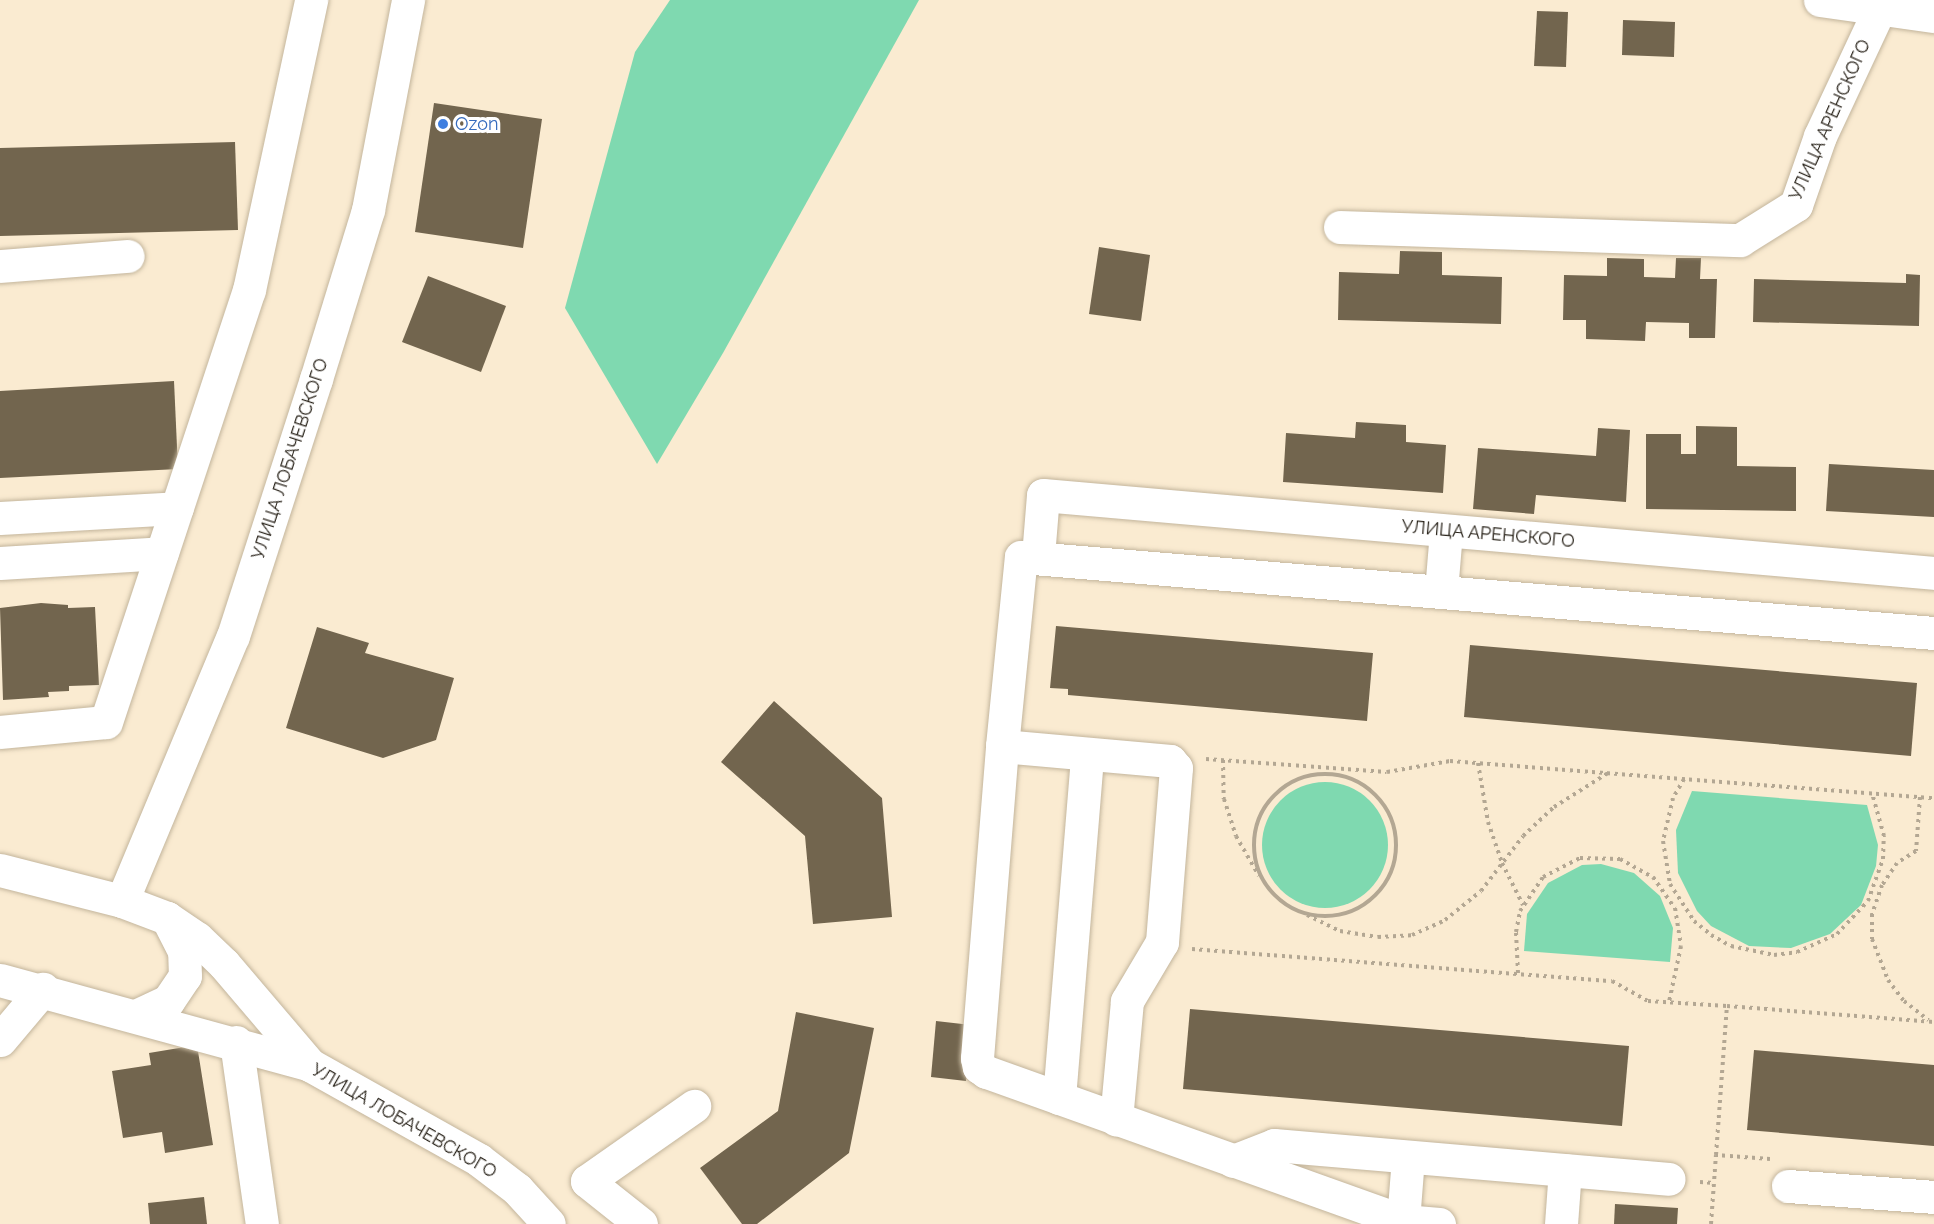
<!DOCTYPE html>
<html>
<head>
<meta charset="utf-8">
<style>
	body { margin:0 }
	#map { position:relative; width:1934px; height:1224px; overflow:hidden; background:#faebd1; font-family:Raleway,sans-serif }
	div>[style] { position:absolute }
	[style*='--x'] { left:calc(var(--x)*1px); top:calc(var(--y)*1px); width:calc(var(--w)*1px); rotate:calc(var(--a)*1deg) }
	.green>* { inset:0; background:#7fd9b0 }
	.round { border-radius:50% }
	.building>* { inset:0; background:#72654e }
	.path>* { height:4px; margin-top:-2px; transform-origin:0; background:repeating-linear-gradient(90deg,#b3a793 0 3px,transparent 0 7.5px) }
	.path>.ring { margin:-2px; padding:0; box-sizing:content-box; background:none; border:4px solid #b3a793; border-radius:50% }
	.roads { filter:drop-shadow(0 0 2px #c3b59c) drop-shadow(0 0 2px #c3b59c) }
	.minor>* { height:33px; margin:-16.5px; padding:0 16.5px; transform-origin:16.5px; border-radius:16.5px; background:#fff }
	.dots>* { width:16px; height:16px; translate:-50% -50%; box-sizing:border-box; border:3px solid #fff; border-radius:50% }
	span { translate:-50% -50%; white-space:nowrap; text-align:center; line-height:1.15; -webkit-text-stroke:6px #fff; paint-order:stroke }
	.street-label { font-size:18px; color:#29231a }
	.shop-label { font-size:18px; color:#366cbe }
	.left { translate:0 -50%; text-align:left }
</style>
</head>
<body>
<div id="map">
	<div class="green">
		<div style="clip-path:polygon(670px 0,919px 0,723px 353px,657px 464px,565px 308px,635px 52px)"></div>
		<div class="round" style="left:1262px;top:782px;width:126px;height:126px"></div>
		<div style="clip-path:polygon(1692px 791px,1867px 805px,1878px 845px,1876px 866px,1861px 905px,1830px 934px,1791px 948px,1749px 946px,1711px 926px,1697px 911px,1678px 873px,1676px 830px)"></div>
		<div style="clip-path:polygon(1601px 864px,1634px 873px,1660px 896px,1673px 928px,1670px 962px,1524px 951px,1527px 914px,1548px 883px,1582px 865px)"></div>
	</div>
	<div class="building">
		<div style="clip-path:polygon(1537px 11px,1568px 12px,1566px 67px,1534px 66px)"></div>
		<div style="clip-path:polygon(1623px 20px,1675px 22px,1674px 57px,1622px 55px)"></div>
		<div style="clip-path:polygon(434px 103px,542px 119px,523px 248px,415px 232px)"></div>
		<div style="clip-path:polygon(235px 142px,238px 230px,0 236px,0 148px)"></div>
		<div style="clip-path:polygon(1099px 247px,1150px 255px,1141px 321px,1089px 314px)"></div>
		<div style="clip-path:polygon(1400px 251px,1442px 252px,1442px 275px,1502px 277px,1501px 324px,1338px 320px,1339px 272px,1399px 274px)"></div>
		<div style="clip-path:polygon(1607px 258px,1644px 259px,1644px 277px,1675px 278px,1676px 258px,1701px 258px,1700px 279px,1717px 279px,1715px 338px,1689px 338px,1689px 323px,1646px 322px,1645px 341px,1586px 339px,1586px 320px,1563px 320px,1564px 275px,1607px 276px)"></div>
		<div style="clip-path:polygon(1906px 274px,1920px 275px,1919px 326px,1753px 322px,1754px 279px,1906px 283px)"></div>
		<div style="clip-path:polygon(428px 276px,506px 306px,481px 372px,402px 342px)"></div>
		<div style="clip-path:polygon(174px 381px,178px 469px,0 478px,0 391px)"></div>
		<div style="clip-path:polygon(1356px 422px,1406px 425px,1406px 442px,1446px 445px,1443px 493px,1283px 482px,1286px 433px,1355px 438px)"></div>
		<div style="clip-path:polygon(1696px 426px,1737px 427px,1737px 466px,1796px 467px,1796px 511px,1646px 509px,1646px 434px,1681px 434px,1681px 454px,1696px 454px)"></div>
		<div style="clip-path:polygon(1598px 428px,1630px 430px,1626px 502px,1536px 495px,1534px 514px,1473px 509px,1478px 448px,1596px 456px)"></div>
		<div style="clip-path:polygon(1829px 464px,1934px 470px,1934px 517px,1826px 511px)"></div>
		<div style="clip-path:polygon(41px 603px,68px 605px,68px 608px,95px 607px,99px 685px,69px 686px,69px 691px,48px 692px,49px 697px,3px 700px,0 608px)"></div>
		<div style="clip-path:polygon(1056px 626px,1373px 653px,1367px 721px,1068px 695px,1068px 689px,1050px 688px)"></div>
		<div style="clip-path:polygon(317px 627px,369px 643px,365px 653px,454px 678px,436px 740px,383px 758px,286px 728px)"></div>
		<div style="clip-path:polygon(1470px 645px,1917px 683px,1911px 756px,1464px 717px)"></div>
		<div style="clip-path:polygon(774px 701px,882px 798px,892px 917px,813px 924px,805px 836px,721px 762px)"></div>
		<div style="clip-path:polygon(1190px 1009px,1629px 1046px,1622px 1126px,1183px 1089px)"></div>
		<div style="clip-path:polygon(796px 1012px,874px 1028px,849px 1153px,757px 1224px,742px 1224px,700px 1168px,778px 1111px)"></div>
		<div style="clip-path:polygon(936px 1021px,971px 1025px,966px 1081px,931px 1077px)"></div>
		<div style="clip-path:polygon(197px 1045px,213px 1145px,165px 1153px,162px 1132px,123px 1138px,112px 1071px,151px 1065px,149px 1053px)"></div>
		<div style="clip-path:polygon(1754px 1050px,1934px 1065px,1934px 1146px,1747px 1130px)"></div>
		<div style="clip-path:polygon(204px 1197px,207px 1224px,150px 1224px,148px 1203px)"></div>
		<div style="clip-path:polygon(1615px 1204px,1678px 1208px,1677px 1224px,1614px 1224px)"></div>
	</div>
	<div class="path">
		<div style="--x:1206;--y:759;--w:181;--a:4.1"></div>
		<div style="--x:1387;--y:772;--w:64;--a:-9.9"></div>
		<div style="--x:1450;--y:761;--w:485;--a:4.4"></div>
		<div style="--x:1223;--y:760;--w:39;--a:89"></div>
		<div style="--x:1224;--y:799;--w:39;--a:72"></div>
		<div style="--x:1236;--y:836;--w:46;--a:60.1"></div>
		<div style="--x:1478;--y:763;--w:60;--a:80.4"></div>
		<div style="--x:1488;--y:822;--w:43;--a:71.1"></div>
		<div style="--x:1502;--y:863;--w:47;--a:63.4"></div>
		<div class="ring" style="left:1254px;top:774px;width:138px;height:138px"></div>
		<div style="--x:1684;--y:779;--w:22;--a:120"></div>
		<div style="--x:1673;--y:798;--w:44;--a:103.1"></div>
		<div style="--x:1663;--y:841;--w:44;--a:80.8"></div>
		<div style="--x:1670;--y:884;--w:44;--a:57"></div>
		<div style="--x:1694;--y:921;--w:22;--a:39"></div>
		<div style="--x:1711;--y:935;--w:23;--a:29"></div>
		<div style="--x:1731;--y:946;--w:44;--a:11.8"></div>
		<div style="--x:1774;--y:955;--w:23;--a:-7"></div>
		<div style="--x:1797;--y:952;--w:44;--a:-24.2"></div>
		<div style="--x:1837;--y:934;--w:45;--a:-46.8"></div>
		<div style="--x:1868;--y:901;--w:45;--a:-70.3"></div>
		<div style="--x:1883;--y:859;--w:23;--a:-88"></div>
		<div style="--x:1884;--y:836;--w:45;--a:-105.6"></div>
		<div style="--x:1920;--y:797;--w:54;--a:94.2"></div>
		<div style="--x:1916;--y:851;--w:22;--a:148"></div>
		<div style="--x:1897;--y:863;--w:27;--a:124"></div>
		<div style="--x:1882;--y:885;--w:31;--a:109"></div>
		<div style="--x:1872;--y:914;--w:25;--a:90"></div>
		<div style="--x:1872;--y:939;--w:44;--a:68.7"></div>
		<div style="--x:1888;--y:980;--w:26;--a:53"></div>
		<div style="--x:1904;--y:1001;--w:31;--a:38"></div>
		<div style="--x:1307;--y:915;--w:37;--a:26"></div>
		<div style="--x:1340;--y:931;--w:38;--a:9"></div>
		<div style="--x:1378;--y:937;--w:34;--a:-3"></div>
		<div style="--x:1412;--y:935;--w:36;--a:-24"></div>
		<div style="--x:1445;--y:920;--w:46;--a:-38.9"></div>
		<div style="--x:1481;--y:891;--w:69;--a:-52.6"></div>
		<div style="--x:1523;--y:836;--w:42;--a:-43.1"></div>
		<div style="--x:1554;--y:807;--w:64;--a:-32.2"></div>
		<div style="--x:1192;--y:949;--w:421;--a:4.4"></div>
		<div style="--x:1612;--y:981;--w:41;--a:29.1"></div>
		<div style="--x:1648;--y:1001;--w:79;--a:3.6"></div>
		<div style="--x:1518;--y:973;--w:41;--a:-92.8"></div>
		<div style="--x:1516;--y:932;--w:21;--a:-79"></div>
		<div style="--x:1520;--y:911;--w:41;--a:-55.9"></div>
		<div style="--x:1543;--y:877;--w:42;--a:-27.2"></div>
		<div style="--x:1580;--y:858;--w:40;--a:1.4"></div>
		<div style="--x:1620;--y:859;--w:38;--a:29"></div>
		<div style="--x:1653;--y:877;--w:38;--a:55"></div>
		<div style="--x:1675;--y:908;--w:38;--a:81"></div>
		<div style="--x:1681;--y:946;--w:57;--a:102.1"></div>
		<div style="--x:1770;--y:1159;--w:54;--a:-175.8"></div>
		<div style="--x:1716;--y:1155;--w:149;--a:-85.8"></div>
		<div style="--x:1727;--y:1006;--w:208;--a:4.4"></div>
		<div style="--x:1700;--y:1182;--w:14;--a:4"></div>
		<div style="--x:1711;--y:1224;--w:69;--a:-85.9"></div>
	</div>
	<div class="roads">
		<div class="minor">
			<div style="--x:1820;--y:0;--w:115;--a:8"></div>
			<div style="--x:1340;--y:227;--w:400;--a:1.9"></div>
			<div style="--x:1740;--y:240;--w:66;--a:-32"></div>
			<div style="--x:1796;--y:205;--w:73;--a:-70.8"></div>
			<div style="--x:1820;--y:136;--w:144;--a:-64.9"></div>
			<div style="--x:0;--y:266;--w:128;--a:-4.5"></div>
			<div style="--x:0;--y:518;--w:177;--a:-3.2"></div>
			<div style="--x:1038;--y:556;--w:61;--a:-85.3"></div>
			<div style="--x:1043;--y:495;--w:894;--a:5"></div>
			<div style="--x:0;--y:563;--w:162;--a:-3.5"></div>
			<div style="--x:1441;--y:591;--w:60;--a:-85.2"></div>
			<div style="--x:0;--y:732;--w:106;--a:-5.4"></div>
			<div style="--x:106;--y:722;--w:455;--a:-71.7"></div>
			<div style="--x:249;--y:290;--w:297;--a:-77.9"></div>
			<div style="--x:1002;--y:746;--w:169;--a:5.1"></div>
			<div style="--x:1170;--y:761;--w:9;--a:49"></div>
			<div style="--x:1176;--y:768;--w:175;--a:94.6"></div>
			<div style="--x:1162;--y:942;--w:69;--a:120.7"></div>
			<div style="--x:1127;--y:1001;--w:119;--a:95.3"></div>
			<div style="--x:0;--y:870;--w:126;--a:14.3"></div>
			<div style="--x:122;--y:901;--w:48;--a:20.7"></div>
			<div style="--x:167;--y:918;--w:36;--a:34"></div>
			<div style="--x:197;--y:938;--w:37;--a:44"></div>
			<div style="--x:224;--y:964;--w:133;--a:49.6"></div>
			<div style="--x:122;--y:901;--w:287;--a:-67.3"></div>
			<div style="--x:233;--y:636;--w:270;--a:-72.1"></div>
			<div style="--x:316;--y:379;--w:177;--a:-72.9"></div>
			<div style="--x:368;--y:210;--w:214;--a:-79.2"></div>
			<div style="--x:0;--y:980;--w:321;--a:15.3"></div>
			<div style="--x:310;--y:1065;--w:194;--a:29.3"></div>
			<div style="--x:479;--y:1160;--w:48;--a:37.3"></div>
			<div style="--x:517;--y:1189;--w:47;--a:47.6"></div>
			<div style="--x:138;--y:1015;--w:33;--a:-25"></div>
			<div style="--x:168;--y:1001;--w:30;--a:-56"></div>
			<div style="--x:185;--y:976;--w:25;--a:-92"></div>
			<div style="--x:184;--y:951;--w:37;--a:-117"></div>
			<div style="--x:0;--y:1040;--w:67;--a:-49.9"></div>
			<div style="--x:236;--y:1042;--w:184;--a:81.9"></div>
			<div style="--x:1059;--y:1098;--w:345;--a:-85.3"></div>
			<div style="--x:1233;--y:1161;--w:44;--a:-21.3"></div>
			<div style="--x:1274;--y:1145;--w:396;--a:4.9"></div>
			<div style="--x:1788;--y:1186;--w:146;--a:4.3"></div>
			<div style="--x:1403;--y:1221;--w:64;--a:-85.5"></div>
			<div style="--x:641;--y:1224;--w:69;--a:-141.5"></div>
			<div style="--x:587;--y:1181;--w:131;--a:-35"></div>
			<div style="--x:1439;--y:1224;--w:36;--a:-175"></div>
			<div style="--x:1403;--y:1221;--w:443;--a:-160.3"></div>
			<div style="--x:986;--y:1072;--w:9;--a:-144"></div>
			<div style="--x:979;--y:1067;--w:9;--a:-103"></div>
			<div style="--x:977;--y:1058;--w:313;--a:-85.4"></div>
			<div style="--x:1002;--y:746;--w:190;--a:-84.3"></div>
			<div style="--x:1021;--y:557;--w:916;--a:4.76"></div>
			<div style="--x:1561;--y:1224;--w:54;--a:-85.8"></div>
		</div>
	</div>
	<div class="dots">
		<div style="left:443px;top:124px;background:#3f7fe0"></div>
	</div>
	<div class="street-label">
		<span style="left:1830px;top:120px;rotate:-66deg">УЛИЦА АРЕНСКОГО</span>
		<span style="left:290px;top:459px;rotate:-72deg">УЛИЦА ЛОБАЧЕВСКОГО</span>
		<span style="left:1488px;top:534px;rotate:5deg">УЛИЦА АРЕНСКОГО</span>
		<span style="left:404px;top:1121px;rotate:30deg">УЛИЦА ЛОБАЧЕВСКОГО</span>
	</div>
	<div class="shop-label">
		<span class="left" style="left:455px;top:124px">Ozon</span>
	</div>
</div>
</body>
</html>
